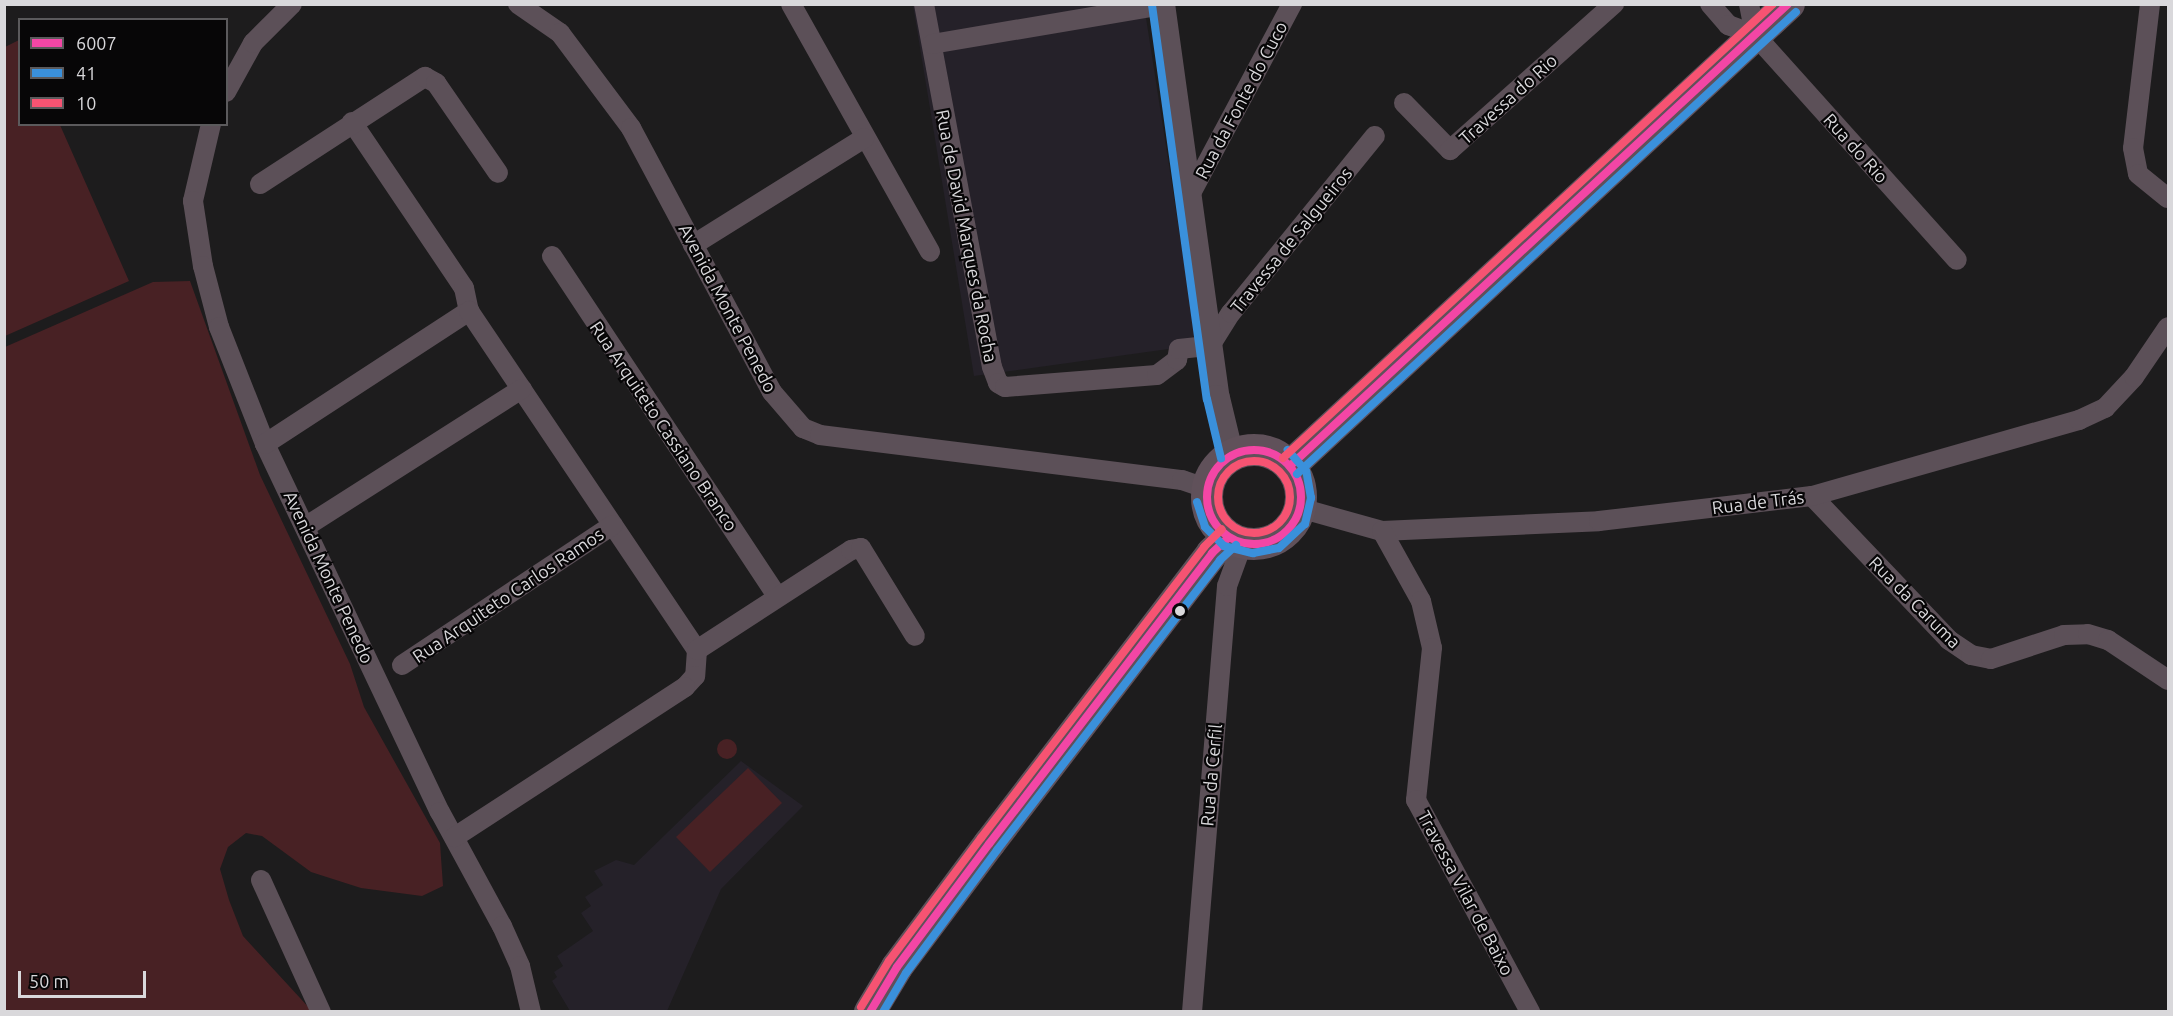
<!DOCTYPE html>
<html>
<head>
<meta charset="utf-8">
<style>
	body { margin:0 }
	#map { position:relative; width:2173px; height:1016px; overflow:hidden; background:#1d1c1d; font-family:Ubuntu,sans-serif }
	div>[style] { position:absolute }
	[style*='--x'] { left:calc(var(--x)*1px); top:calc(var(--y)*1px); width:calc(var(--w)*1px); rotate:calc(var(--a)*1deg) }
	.built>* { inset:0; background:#252129 }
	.green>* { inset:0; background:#482124 }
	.round { border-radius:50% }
	.minor>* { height:20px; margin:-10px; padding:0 10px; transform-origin:10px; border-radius:10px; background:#5c5058 }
	.tertiary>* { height:26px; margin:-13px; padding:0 13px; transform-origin:13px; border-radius:13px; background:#5c5058 }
	.primary>* { height:32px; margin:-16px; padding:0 16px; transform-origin:16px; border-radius:16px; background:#60515a }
	.primary>.ring { margin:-16px; padding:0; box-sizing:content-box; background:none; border:32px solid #60515a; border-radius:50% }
	.bus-1>* { height:8px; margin:-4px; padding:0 4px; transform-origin:4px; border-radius:4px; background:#f346a5 }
	.bus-1>.ring { margin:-4px; padding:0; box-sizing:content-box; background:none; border:8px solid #f346a5; border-radius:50% }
	.bus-2>* { height:8px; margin:-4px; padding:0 4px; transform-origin:4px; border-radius:4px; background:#3a90db }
	.bus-3>* { height:8px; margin:-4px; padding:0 4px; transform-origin:4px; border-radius:4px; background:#f65372 }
	.bus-3>.ring { margin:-4px; padding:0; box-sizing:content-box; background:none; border:8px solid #f65372; border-radius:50% }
	.dots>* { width:16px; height:16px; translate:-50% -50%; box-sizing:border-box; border:3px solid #070607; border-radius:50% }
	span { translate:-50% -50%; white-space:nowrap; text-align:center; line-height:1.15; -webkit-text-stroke:4.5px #070607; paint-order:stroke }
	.street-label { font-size:18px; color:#d9d8db }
	.frame { position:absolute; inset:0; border:6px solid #d9d8db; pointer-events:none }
	.legend { position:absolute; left:18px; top:18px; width:210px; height:108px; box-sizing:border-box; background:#070607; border:2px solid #5b5a5c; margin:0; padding:8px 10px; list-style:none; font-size:18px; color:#d9d8db }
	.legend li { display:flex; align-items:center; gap:12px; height:30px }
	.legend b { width:30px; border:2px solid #5b5a5c }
	.scale { position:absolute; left:18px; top:971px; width:128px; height:27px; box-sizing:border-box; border:3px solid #d9d8db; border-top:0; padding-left:8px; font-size:18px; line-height:21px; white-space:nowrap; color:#d9d8db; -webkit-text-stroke:4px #070607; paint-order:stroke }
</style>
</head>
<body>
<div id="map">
	<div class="built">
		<div style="clip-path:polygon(913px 5px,1144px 5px,1197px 345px,974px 376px)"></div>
		<div style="clip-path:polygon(741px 761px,803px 806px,721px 889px,667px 1011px,570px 1011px,552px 981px,557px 977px,554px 972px,563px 966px,557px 956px,593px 931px,581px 913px,591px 906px,585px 897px,603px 885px,594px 871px,616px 860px,634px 865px)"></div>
	</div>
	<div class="green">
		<div style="clip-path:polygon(19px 40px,20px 124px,60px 125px,129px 281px,5px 336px,5px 47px)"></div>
		<div style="clip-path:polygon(190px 281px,260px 475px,350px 664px,364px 707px,440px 843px,443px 886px,422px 896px,361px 888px,311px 872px,262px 836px,246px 833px,228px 847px,220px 869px,229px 900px,243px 936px,312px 1011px,5px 1012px,5px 347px,153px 282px)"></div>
		<div class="round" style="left:717px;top:739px;width:20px;height:20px"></div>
		<div style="clip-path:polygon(748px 768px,782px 803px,710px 872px,676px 837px)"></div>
	</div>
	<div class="minor">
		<div style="--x:518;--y:4;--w:51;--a:34.6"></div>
		<div style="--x:560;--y:33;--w:119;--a:53.2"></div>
		<div style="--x:631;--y:128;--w:299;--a:61.9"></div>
		<div style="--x:772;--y:392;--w:48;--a:49.3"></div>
		<div style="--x:803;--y:428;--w:18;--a:22"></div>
		<div style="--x:820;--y:435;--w:365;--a:7.1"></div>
		<div style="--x:1182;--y:480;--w:28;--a:19"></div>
		<div style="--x:791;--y:4;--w:284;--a:60.7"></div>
		<div style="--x:924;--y:4;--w:369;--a:79.4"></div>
		<div style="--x:992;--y:367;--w:17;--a:69"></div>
		<div style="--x:998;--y:383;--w:8;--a:30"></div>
		<div style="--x:1005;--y:387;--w:152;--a:-4.5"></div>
		<div style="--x:1157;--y:375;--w:25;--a:-37"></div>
		<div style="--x:1177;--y:360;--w:11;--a:-80"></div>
		<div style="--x:1179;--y:349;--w:31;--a:-6"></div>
		<div style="--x:1210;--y:346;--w:39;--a:-58"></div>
		<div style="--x:1231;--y:313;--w:228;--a:-50.9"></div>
		<div style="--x:1710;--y:4;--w:28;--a:49"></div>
		<div style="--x:1728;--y:25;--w:29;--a:20"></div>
		<div style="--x:1755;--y:35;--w:302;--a:48.1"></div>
		<div style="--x:1749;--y:4;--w:32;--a:79"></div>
		<div style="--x:2150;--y:4;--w:145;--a:96.7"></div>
		<div style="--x:2133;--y:148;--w:26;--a:79"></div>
		<div style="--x:2138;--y:174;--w:38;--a:39"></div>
		<div style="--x:932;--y:44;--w:233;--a:-9.6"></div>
		<div style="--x:226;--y:92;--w:56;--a:-61.1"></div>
		<div style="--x:253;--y:43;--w:55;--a:-45"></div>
		<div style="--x:1404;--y:103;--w:66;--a:45.6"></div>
		<div style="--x:1450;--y:150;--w:220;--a:-41.7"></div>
		<div style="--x:352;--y:122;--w:200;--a:56"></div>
		<div style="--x:464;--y:288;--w:24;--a:78"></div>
		<div style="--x:211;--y:124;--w:79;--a:103.2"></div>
		<div style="--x:193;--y:201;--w:66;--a:81.3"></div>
		<div style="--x:203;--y:266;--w:63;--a:75.3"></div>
		<div style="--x:219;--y:327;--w:126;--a:68.5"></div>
		<div style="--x:265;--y:444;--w:407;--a:64.6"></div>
		<div style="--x:440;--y:812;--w:130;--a:61.5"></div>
		<div style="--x:502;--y:926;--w:44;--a:65.8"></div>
		<div style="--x:520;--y:966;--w:47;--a:76.6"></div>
		<div style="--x:260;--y:184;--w:197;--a:-33"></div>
		<div style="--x:425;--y:77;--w:13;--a:29"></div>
		<div style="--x:436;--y:83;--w:109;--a:55.4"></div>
		<div style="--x:1190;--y:195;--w:217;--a:-61.9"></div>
		<div style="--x:693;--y:245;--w:202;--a:-32"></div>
		<div style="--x:552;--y:256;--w:408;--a:56.5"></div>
		<div style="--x:265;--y:444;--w:244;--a:-33.1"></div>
		<div style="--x:469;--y:311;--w:409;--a:56.1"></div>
		<div style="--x:697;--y:650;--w:26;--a:94"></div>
		<div style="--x:695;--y:676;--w:15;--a:132"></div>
		<div style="--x:685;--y:687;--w:275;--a:146.9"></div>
		<div style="--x:1812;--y:496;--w:199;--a:46.4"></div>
		<div style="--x:1949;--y:640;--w:27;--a:34"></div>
		<div style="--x:1971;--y:655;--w:20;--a:11"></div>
		<div style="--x:1991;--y:659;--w:77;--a:-18.2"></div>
		<div style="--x:2064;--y:635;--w:24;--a:-2"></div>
		<div style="--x:2088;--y:634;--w:21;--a:17"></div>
		<div style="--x:2108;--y:640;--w:72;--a:33.7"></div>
		<div style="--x:1300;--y:508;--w:85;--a:15.7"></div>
		<div style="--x:1382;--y:531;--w:217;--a:-2.6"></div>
		<div style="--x:1599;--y:521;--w:214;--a:-6.7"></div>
		<div style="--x:1812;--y:496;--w:278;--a:-15.9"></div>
		<div style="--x:2079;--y:420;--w:29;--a:-25"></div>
		<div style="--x:2105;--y:408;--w:42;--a:-46.9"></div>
		<div style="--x:2134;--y:377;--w:60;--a:-55.8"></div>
		<div style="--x:305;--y:527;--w:257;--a:-32.5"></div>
		<div style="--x:1382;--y:531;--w:80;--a:60.9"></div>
		<div style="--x:1421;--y:601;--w:48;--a:76.8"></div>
		<div style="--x:1432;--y:648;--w:153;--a:96"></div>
		<div style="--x:1416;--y:800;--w:241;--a:61.7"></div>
		<div style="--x:697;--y:650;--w:184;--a:-33"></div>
		<div style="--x:851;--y:550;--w:10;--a:-11"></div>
		<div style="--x:861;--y:548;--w:103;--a:58.5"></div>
		<div style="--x:402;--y:665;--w:253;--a:-33.6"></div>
		<div style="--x:261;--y:880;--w:145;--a:65.6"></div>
		<div style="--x:1192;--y:1012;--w:427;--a:-85.3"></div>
		<div style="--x:1227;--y:586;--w:47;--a:-70"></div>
	</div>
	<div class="tertiary">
		<div style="--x:1162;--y:4;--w:398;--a:82.1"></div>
		<div style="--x:1217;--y:398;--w:60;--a:76.4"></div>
	</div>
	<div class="primary">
		<div class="ring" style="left:1207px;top:450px;width:62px;height:62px"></div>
		<div style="--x:1290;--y:466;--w:680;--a:-42.8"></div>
		<div style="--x:870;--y:1012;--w:52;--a:-59"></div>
		<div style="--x:897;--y:967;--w:154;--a:-53.2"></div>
		<div style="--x:989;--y:844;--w:367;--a:-52.5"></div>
		<div style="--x:1212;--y:553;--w:23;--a:-43"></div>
	</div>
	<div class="bus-1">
		<div class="ring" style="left:1207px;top:450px;width:86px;height:86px"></div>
		<div style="--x:1290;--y:466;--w:679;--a:-42.85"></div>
		<div style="--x:870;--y:1012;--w:52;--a:-59"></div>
		<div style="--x:897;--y:967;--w:154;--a:-53.2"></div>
		<div style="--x:989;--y:844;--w:367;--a:-52.5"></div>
		<div style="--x:1212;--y:553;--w:23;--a:-43"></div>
	</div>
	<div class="bus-2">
		<div style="--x:1152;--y:5;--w:398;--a:82.1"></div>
		<div style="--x:1207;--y:399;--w:61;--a:76.7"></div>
		<div style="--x:1297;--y:474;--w:680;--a:-42.8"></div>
		<div style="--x:1197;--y:502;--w:26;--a:72"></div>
		<div style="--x:1205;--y:527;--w:27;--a:45"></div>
		<div style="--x:1224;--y:546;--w:30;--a:14"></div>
		<div style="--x:1253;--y:553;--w:26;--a:-11"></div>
		<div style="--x:1279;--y:548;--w:35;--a:-43"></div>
		<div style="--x:1305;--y:524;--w:27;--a:-77"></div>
		<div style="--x:1311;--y:498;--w:27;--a:-100"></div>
		<div style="--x:1306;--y:471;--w:28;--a:-131"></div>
		<div style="--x:883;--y:1012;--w:45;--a:-59.5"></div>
		<div style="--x:906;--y:973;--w:153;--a:-53.5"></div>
		<div style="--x:997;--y:850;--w:366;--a:-52.4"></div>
		<div style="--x:1220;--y:560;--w:22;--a:-43"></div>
	</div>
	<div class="bus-3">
		<div style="--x:1283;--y:458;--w:668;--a:-42.82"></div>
		<div class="ring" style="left:1218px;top:461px;width:64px;height:64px"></div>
		<div style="--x:861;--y:1007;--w:54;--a:-58.7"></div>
		<div style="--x:889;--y:961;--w:154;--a:-53.2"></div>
		<div style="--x:981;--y:838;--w:367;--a:-52.5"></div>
		<div style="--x:1204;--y:547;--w:25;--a:-45"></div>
	</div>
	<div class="dots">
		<div style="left:1180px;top:611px;background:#d9d8db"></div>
	</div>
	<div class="street-label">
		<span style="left:1508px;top:99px;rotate:-42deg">Travessa do Rio</span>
		<span style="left:1241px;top:100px;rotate:-62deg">Rua da Fonte do Cuco</span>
		<span style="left:1856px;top:148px;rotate:48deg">Rua do Rio</span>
		<span style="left:967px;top:236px;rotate:79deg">Rua de David Marques da Rocha</span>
		<span style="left:1291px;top:240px;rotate:-51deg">Travessa de Salgueiros</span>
		<span style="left:728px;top:308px;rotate:62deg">Avenida Monte Penedo</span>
		<span style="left:664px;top:426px;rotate:56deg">Rua Arquiteto Cassiano Branco</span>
		<span style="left:1758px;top:502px;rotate:-7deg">Rua de Trás</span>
		<span style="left:329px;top:577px;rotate:65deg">Avenida Monte Penedo</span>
		<span style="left:508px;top:595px;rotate:-34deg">Rua Arquiteto Carlos Ramos</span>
		<span style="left:1915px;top:602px;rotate:45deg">Rua da Caruma</span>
		<span style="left:1211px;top:775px;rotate:-85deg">Rua da Cerfil</span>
		<span style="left:1466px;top:893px;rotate:62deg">Travessa Vilar de Baixo</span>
	</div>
	<div class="frame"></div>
	<ul class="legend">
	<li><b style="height:8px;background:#f346a5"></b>6007</li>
	<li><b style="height:8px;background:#3a90db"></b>41</li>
	<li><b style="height:8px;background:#f65372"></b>10</li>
	</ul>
	<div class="scale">50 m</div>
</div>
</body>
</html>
